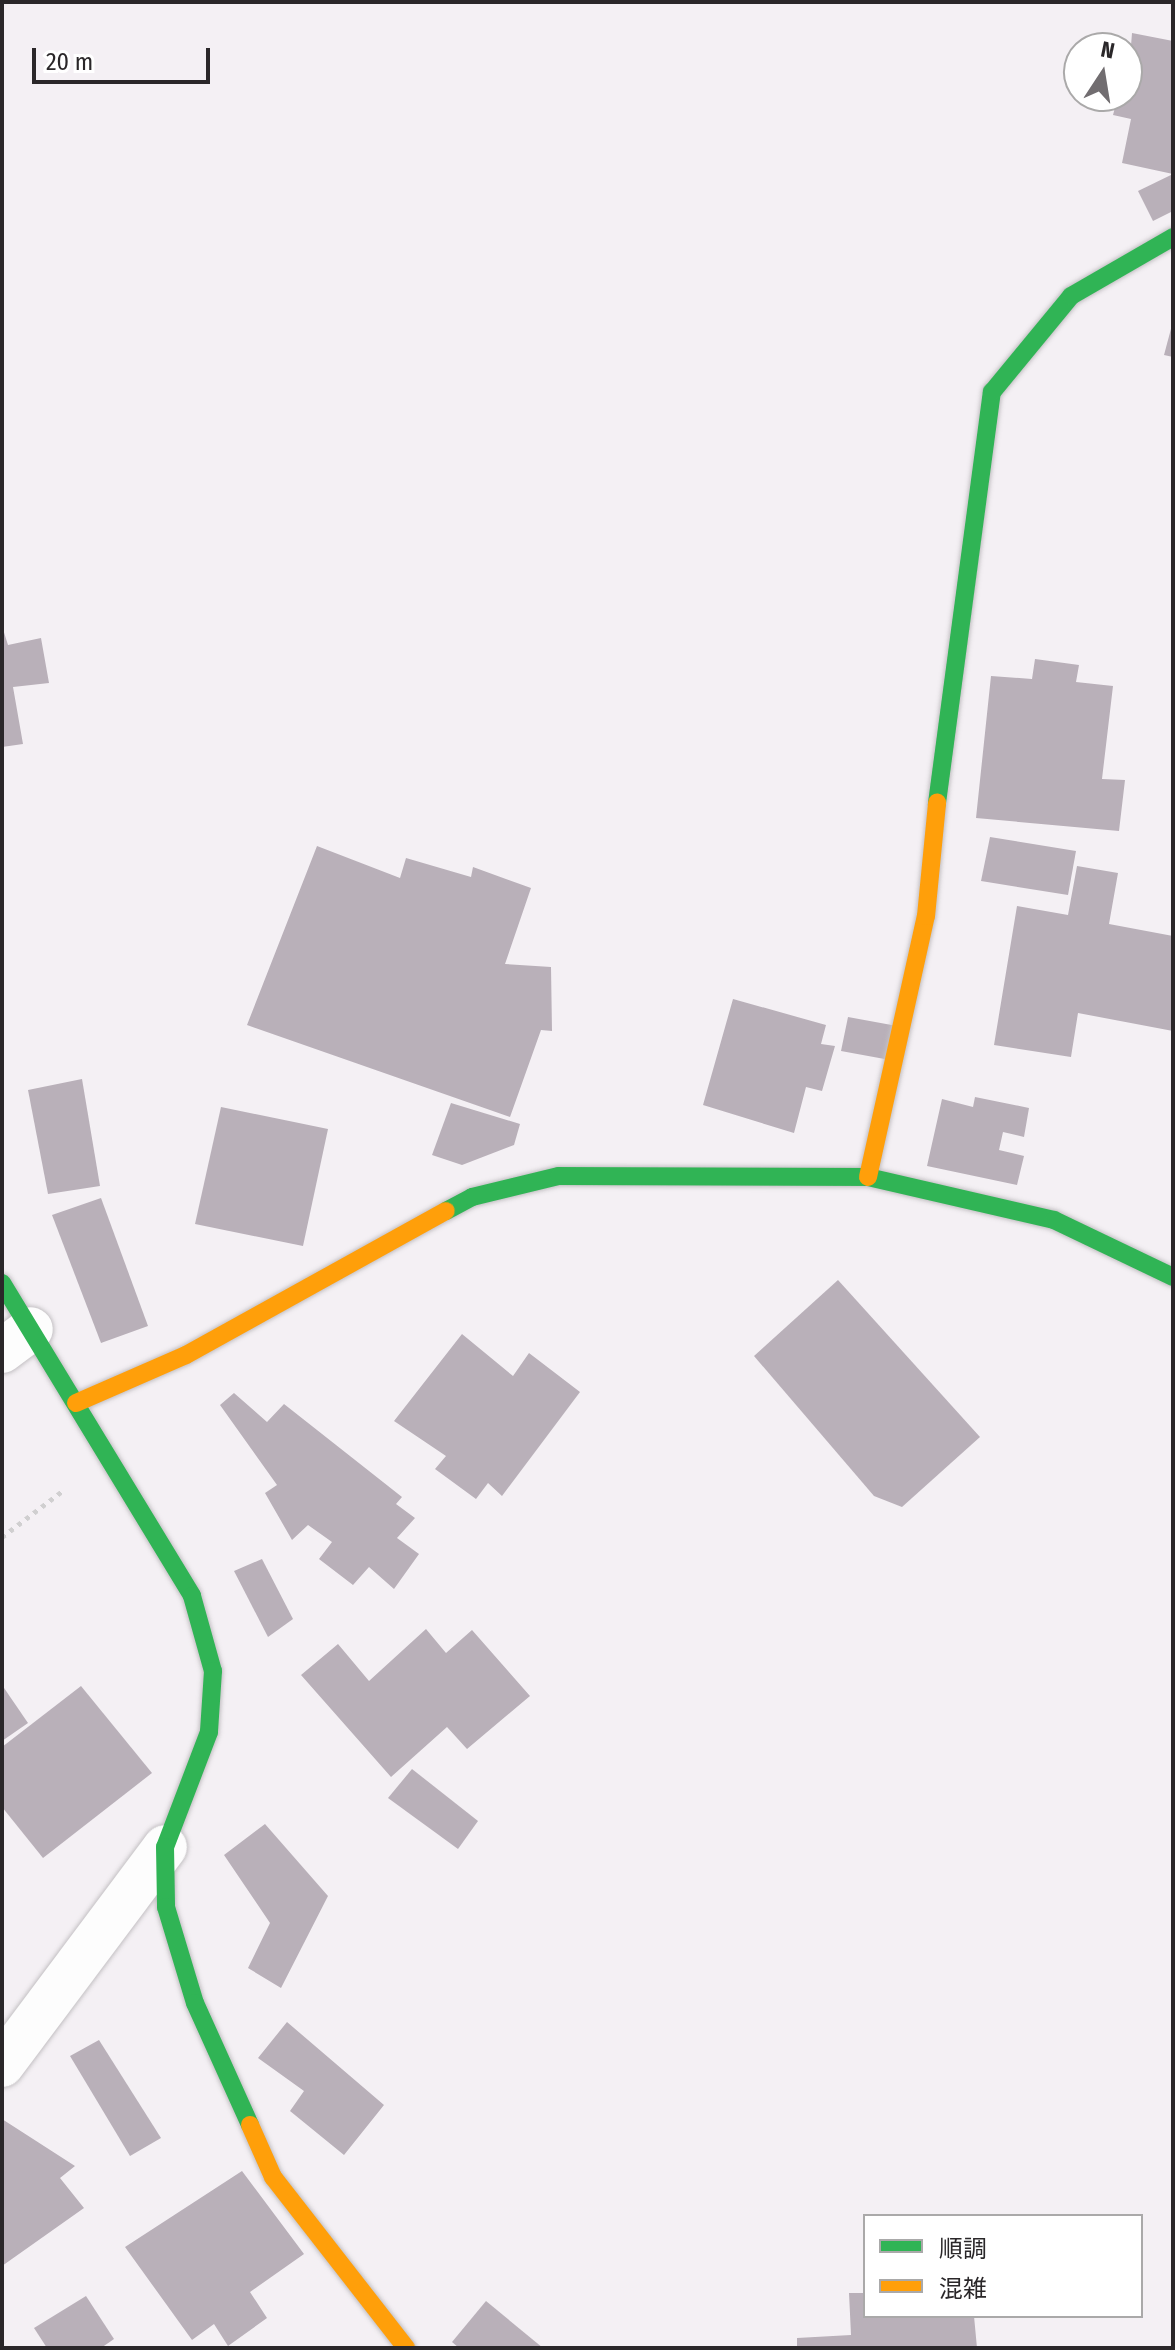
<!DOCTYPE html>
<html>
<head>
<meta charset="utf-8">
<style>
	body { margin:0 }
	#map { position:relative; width:1175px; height:2350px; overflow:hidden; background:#f4f0f4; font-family:"Fira Sans Condensed","Noto Sans JP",sans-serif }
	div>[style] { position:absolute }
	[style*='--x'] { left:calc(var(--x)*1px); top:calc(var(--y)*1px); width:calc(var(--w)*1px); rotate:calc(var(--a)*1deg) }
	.building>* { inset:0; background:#b9b0b9 }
	.path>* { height:5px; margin-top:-2.5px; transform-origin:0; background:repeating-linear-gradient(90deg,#d0cfd0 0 4px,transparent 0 10px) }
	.roads { filter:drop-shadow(0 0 2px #c3c0c3) drop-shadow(0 0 2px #c3c0c3) }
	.street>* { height:44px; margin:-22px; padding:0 22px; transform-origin:22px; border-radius:22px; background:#fdfdfd }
	.fast>* { height:18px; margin:-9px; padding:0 9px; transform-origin:9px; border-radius:9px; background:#30b455 }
	.slow>* { height:18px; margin:-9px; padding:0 9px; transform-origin:9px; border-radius:9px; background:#ff9f0a }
	span { translate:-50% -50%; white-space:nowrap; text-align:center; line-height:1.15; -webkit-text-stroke:6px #fff; paint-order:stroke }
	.frame { position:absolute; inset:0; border:4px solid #2a2729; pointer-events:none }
	.legend { position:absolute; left:863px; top:2214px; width:280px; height:104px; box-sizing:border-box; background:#fff; border:2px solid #aaa9a9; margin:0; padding:10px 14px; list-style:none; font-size:24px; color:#2a2729 }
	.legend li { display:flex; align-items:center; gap:16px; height:40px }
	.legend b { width:40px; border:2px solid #aaa9a9 }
	.north { position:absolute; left:1063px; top:32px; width:80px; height:80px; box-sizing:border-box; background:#fff; border:2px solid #aaa9a9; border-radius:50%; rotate:12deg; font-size:22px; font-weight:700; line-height:32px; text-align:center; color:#2a2729 }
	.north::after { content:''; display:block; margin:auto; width:28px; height:36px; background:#716d70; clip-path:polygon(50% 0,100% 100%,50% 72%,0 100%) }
	.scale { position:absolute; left:32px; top:48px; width:178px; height:36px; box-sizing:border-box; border:4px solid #2a2729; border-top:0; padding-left:10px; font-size:24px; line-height:28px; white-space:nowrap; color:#2a2729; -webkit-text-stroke:6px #fff; paint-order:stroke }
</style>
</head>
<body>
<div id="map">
	<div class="building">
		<div style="clip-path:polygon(1132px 33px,1173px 41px,1173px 174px,1122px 163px,1131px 119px,1113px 115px,1118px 96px,1127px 96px)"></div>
		<div style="clip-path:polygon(1173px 174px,1173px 211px,1153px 221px,1138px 191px)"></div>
		<div style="clip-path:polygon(1172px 325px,1173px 325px,1173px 357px,1164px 355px)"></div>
		<div style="clip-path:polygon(2px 626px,8px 645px,41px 638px,49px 683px,13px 687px,23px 744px,2px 747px)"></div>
		<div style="clip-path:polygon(1035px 659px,1079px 665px,1076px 682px,1113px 686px,1102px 779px,1125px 780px,1119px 831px,976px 818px,991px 676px,1032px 679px)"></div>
		<div style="clip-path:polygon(990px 837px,1076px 851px,1068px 895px,981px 881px)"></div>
		<div style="clip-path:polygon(317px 846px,400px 878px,406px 858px,471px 877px,473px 867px,531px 888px,505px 964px,551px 967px,552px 1031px,541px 1030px,510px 1117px,247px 1025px)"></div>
		<div style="clip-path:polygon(1077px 866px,1118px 873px,1109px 924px,1173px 936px,1173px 1031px,1078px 1013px,1071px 1057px,994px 1045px,1017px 906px,1068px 915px)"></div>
		<div style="clip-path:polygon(733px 999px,826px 1025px,821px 1044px,835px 1046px,822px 1091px,806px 1087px,794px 1133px,703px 1105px)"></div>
		<div style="clip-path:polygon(848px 1017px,897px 1026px,890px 1060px,841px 1051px)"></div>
		<div style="clip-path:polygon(82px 1079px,100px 1186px,48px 1194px,28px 1090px)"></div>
		<div style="clip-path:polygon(975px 1097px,1029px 1108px,1024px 1137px,1003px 1132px,999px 1150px,1024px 1156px,1017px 1185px,927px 1166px,942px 1099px,973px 1107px)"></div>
		<div style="clip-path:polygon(451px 1103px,520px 1124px,514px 1145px,462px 1165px,432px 1155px)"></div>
		<div style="clip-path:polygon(221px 1107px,328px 1129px,303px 1246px,195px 1224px)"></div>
		<div style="clip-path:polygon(101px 1198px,148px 1326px,101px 1343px,52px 1215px)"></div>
		<div style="clip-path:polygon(838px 1280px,980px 1437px,902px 1507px,874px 1496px,754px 1356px)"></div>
		<div style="clip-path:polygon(462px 1334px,513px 1376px,529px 1353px,580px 1392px,502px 1496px,488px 1483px,476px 1499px,435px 1469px,446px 1456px,394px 1421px)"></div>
		<div style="clip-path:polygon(234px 1393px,267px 1422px,284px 1404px,402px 1497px,396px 1504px,415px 1518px,397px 1538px,419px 1554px,394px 1589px,369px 1567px,353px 1585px,319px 1559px,332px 1542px,308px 1525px,292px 1540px,265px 1493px,277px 1485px,220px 1405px)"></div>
		<div style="clip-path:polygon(262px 1559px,293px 1619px,268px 1637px,234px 1571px)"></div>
		<div style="clip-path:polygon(426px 1629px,446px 1653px,472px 1630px,530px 1696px,467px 1749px,447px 1727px,391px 1777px,301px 1675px,338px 1644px,369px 1681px)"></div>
		<div style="clip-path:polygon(2px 1685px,28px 1723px,2px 1741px)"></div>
		<div style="clip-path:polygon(81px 1686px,152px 1773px,43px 1858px,2px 1807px,2px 1747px)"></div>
		<div style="clip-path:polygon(412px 1769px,478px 1821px,458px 1849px,388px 1798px)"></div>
		<div style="clip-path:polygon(265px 1824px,328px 1896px,281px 1988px,248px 1968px,270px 1923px,224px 1855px)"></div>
		<div style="clip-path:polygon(287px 2022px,384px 2105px,344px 2155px,290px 2111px,304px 2091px,258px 2058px)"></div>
		<div style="clip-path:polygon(99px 2040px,161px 2138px,130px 2156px,70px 2056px)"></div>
		<div style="clip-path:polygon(2px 2119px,75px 2166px,60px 2178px,84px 2208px,2px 2266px)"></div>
		<div style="clip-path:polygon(242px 2171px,304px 2254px,250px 2292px,267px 2318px,228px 2346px,214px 2324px,192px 2340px,125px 2247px)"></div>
		<div style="clip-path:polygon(849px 2293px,865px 2293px,865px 2316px,974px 2316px,977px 2348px,797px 2348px,797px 2338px,851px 2335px)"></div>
		<div style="clip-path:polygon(86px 2296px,114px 2339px,101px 2348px,47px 2348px,34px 2328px)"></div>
		<div style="clip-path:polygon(486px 2301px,543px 2348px,459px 2348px,452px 2342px)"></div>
	</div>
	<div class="path">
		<div style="--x:2;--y:1537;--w:79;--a:-37.3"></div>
	</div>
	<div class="roads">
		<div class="street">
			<div style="--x:2;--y:1351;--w:36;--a:-37"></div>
			<div style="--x:2;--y:2065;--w:272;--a:-53.2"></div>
		</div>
		<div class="fast">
			<div style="--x:937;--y:803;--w:415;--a:-82.4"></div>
			<div style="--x:992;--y:392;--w:124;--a:-50.5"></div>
			<div style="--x:1071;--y:296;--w:118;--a:-30"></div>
			<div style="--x:446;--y:1211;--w:30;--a:-28"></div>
			<div style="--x:472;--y:1197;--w:89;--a:-13.6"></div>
			<div style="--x:559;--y:1176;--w:309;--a:0.2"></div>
			<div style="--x:868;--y:1177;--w:191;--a:13"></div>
			<div style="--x:1054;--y:1220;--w:132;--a:25.6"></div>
			<div style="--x:2;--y:1283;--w:366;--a:58.7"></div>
			<div style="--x:192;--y:1596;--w:78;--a:74.4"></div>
			<div style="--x:213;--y:1671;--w:61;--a:93.8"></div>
			<div style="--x:209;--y:1732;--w:123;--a:110.9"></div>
			<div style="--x:165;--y:1847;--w:60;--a:89"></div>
			<div style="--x:166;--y:1907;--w:100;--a:73.2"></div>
			<div style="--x:195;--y:2003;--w:134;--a:65.7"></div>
		</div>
		<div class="slow">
			<div style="--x:868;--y:1177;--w:267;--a:-77.5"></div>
			<div style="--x:926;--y:916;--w:114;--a:-84.4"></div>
			<div style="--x:76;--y:1403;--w:120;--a:-23.6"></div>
			<div style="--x:186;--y:1355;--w:297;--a:-29"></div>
			<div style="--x:250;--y:2125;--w:57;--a:66.1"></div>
			<div style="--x:273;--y:2177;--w:217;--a:52.1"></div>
		</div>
	</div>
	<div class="frame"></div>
	<ul class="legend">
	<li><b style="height:10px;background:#30b455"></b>順調</li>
	<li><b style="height:10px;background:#ff9f0a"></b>混雑</li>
	</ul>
	<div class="north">N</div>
	<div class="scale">20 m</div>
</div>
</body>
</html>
